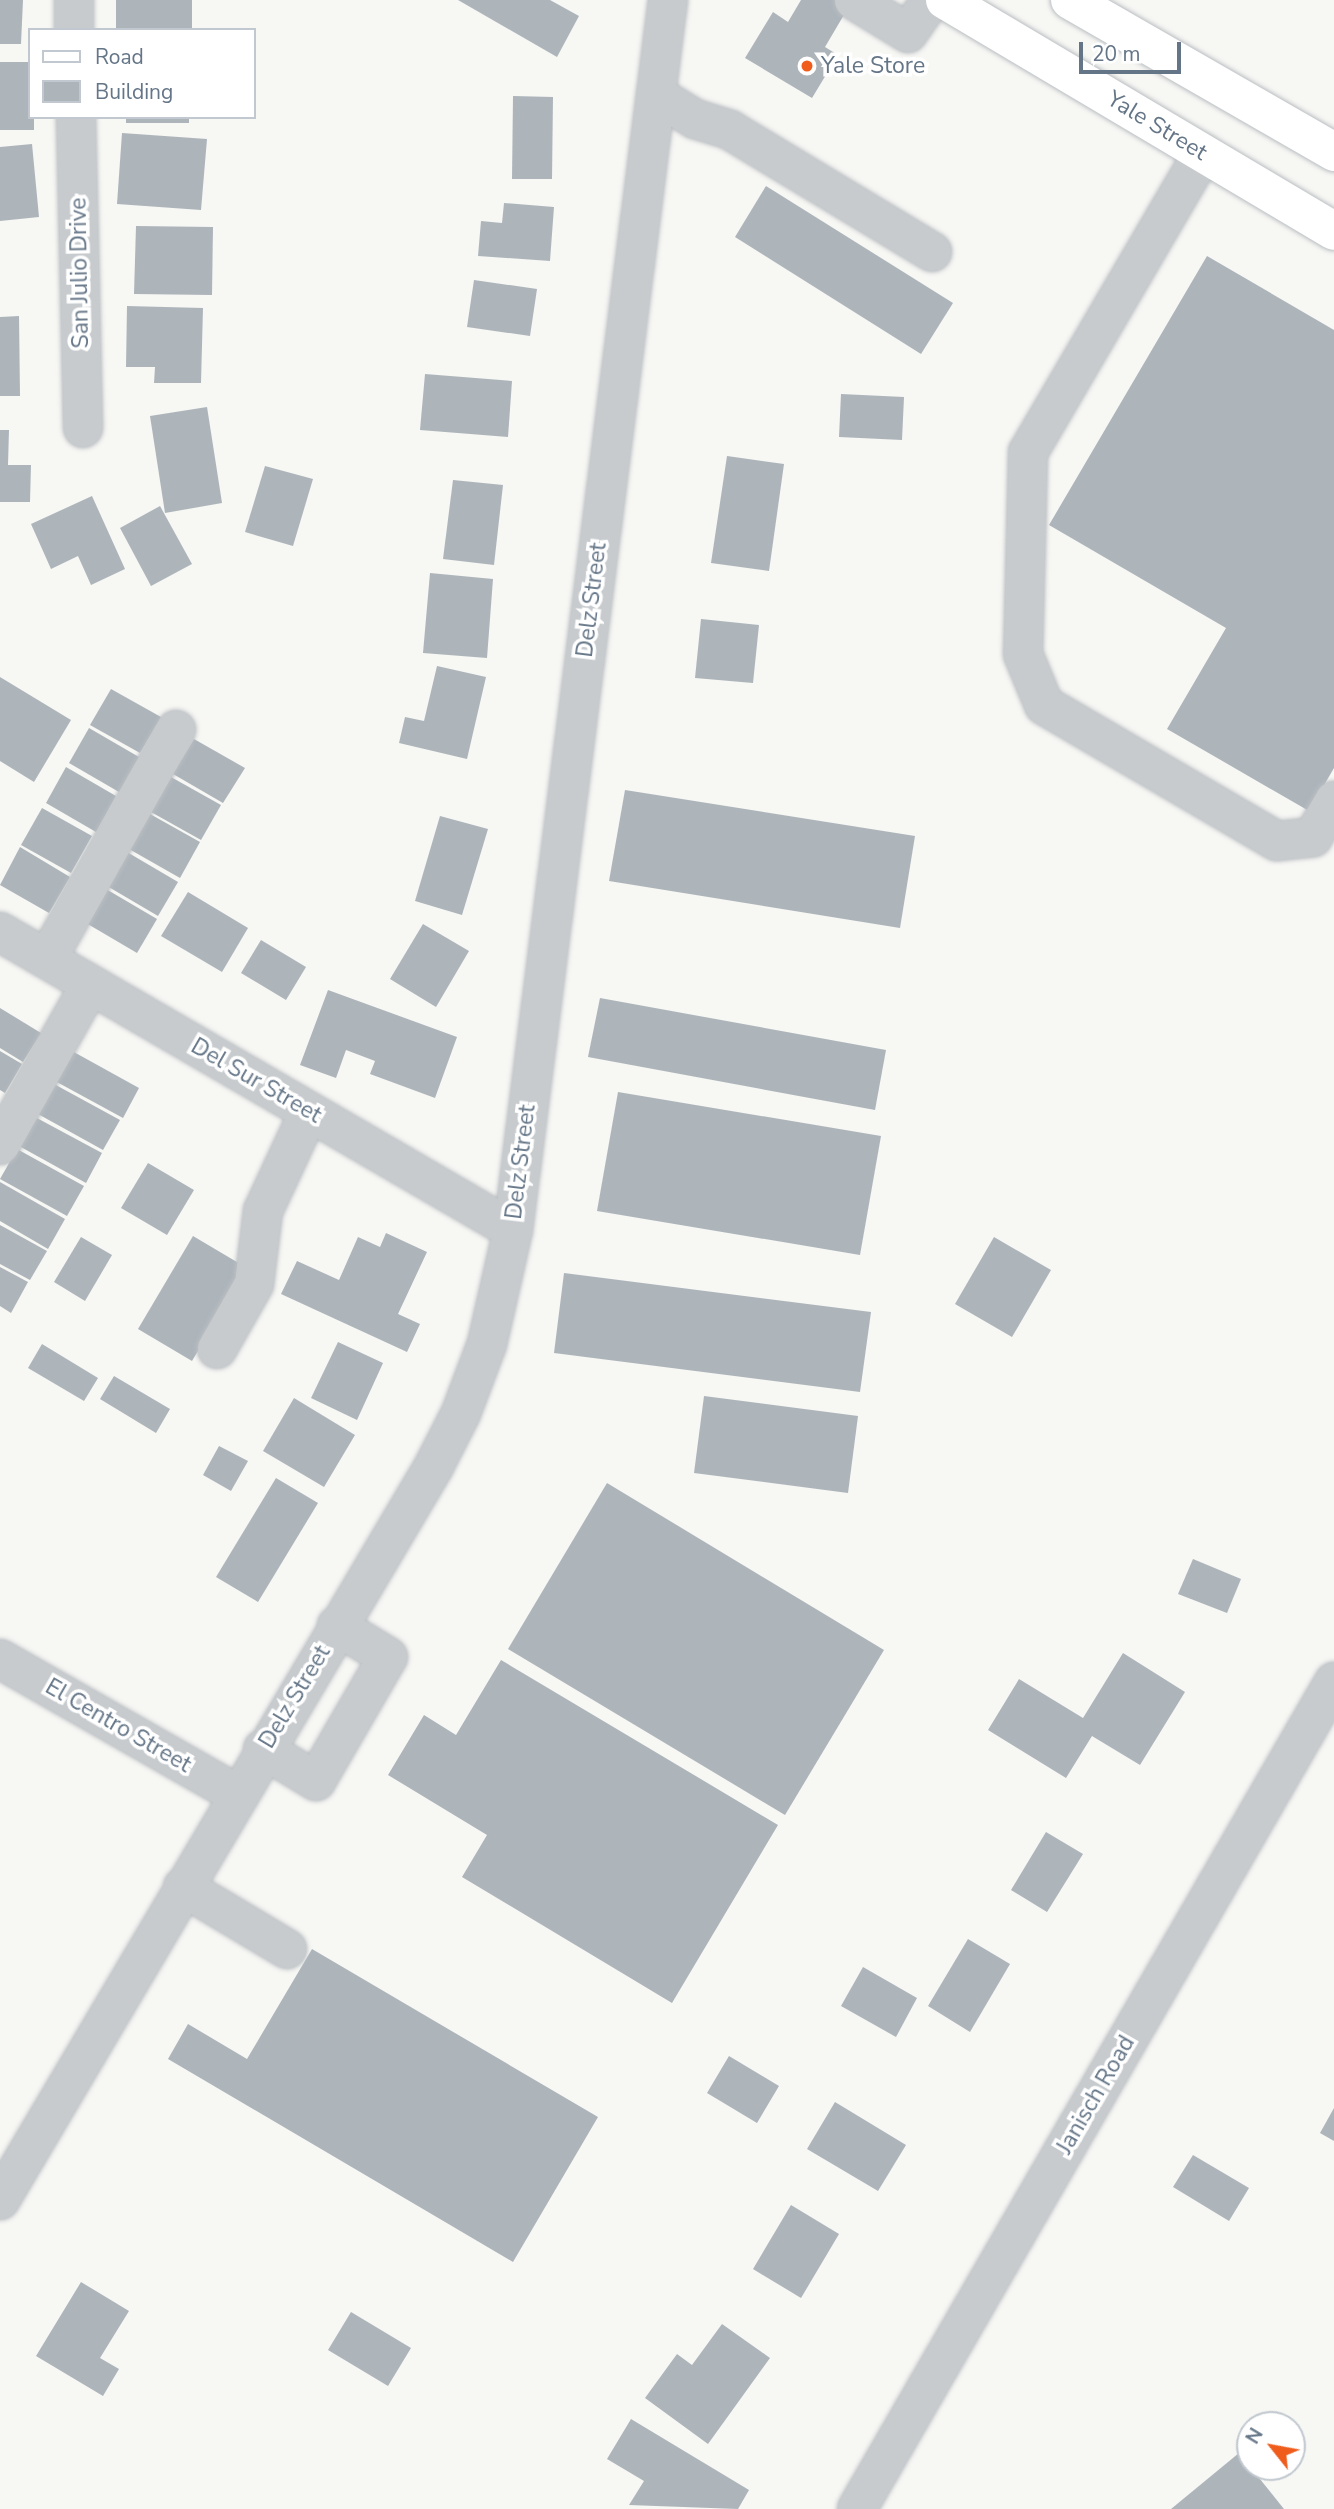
<!DOCTYPE html>
<html>
<head>
<meta charset="utf-8">
<style>
	body { margin:0 }
	#map { position:relative; width:1334px; height:2509px; overflow:hidden; background:#f7f7f4; font-family:"Nunito Sans",sans-serif }
	div>[style] { position:absolute }
	[style*='--x'] { left:calc(var(--x)*1px); top:calc(var(--y)*1px); width:calc(var(--w)*1px); rotate:calc(var(--a)*1deg) }
	.building>* { inset:0; background:#adb5bb }
	.roads { filter:drop-shadow(0 0 2px #babec2) drop-shadow(0 0 2px #babec2) }
	.minor>* { height:38px; margin:-19px; padding:0 19px; transform-origin:19px; border-radius:19px; background:#c7cbce }
	.major>* { height:38px; margin:-19px; padding:0 19px; transform-origin:19px; border-radius:19px; background:#fff }
	.dots>* { width:19px; height:19px; translate:-50% -50%; box-sizing:border-box; border:4px solid #fff; border-radius:50% }
	span { translate:-50% -50%; white-space:nowrap; text-align:center; line-height:1.15; -webkit-text-stroke:7px #fff; paint-order:stroke }
	.poi-label { font-size:23px; color:#647587 }
	.left { translate:0 -50%; text-align:left }
	.street-label { font-size:23px; color:#647587 }
	.legend { position:absolute; left:28px; top:28px; width:228px; height:91px; box-sizing:border-box; background:#fff; border:2px solid #c1c8cf; margin:0; padding:9px 12px; list-style:none; font-size:21px; color:#647587 }
	.legend li { display:flex; align-items:center; gap:14px; height:35px }
	.legend b { width:35px; border:2px solid #c1c8cf }
	.north { position:absolute; left:1236px; top:2411px; width:70px; height:70px; box-sizing:border-box; background:#fff; border:2px solid #c1c8cf; border-radius:50%; rotate:301deg; font-size:19px; font-weight:700; line-height:28px; text-align:center; color:#647587 }
	.north::after { content:''; display:block; margin:auto; width:24px; height:32px; background:#ef5c1c; clip-path:polygon(50% 0,100% 100%,50% 72%,0 100%) }
	.scale { position:absolute; left:1079px; top:42px; width:102px; height:32px; box-sizing:border-box; border:4px solid #647587; border-top:0; padding-left:9px; font-size:21px; line-height:24px; white-space:nowrap; color:#647587; -webkit-text-stroke:5px #fff; paint-order:stroke }
</style>
</head>
<body>
<div id="map">
	<div class="building">
		<div style="clip-path:polygon(0 0,23px 0,21px 44px,0 44px)"></div>
		<div style="clip-path:polygon(116px 0,192px 0,192px 30px,116px 30px)"></div>
		<div style="clip-path:polygon(458px 0,550px 0,579px 16px,557px 57px)"></div>
		<div style="clip-path:polygon(801px 0,836px 0,848px 8px,825px 47px,838px 55px,812px 98px,745px 58px,773px 12px,788px 22px)"></div>
		<div style="clip-path:polygon(0 62px,30px 62px,30px 117px,34px 117px,34px 130px,0 130px)"></div>
		<div style="clip-path:polygon(513px 96px,553px 97px,552px 179px,512px 179px)"></div>
		<div style="clip-path:polygon(126px 117px,189px 117px,189px 123px,126px 123px)"></div>
		<div style="clip-path:polygon(122px 133px,207px 139px,201px 210px,117px 204px)"></div>
		<div style="clip-path:polygon(32px 144px,39px 217px,0 221px,0 147px)"></div>
		<div style="clip-path:polygon(766px 186px,953px 303px,921px 354px,735px 237px)"></div>
		<div style="clip-path:polygon(504px 203px,554px 207px,550px 261px,478px 256px,481px 221px,502px 223px)"></div>
		<div style="clip-path:polygon(136px 226px,213px 227px,212px 295px,134px 294px)"></div>
		<div style="clip-path:polygon(1207px 256px,1334px 330px,1334px 768px,1309px 811px,1167px 729px,1226px 628px,1049px 525px)"></div>
		<div style="clip-path:polygon(474px 280px,537px 289px,530px 336px,467px 327px)"></div>
		<div style="clip-path:polygon(127px 306px,203px 308px,201px 383px,154px 383px,155px 367px,126px 367px)"></div>
		<div style="clip-path:polygon(19px 316px,20px 396px,0 396px,0 317px)"></div>
		<div style="clip-path:polygon(425px 374px,512px 381px,508px 437px,420px 430px)"></div>
		<div style="clip-path:polygon(841px 394px,904px 397px,902px 440px,839px 437px)"></div>
		<div style="clip-path:polygon(207px 407px,222px 503px,165px 513px,150px 416px)"></div>
		<div style="clip-path:polygon(0 430px,9px 430px,8px 465px,31px 465px,30px 502px,0 502px)"></div>
		<div style="clip-path:polygon(727px 456px,784px 464px,769px 571px,711px 563px)"></div>
		<div style="clip-path:polygon(265px 466px,313px 479px,293px 546px,245px 532px)"></div>
		<div style="clip-path:polygon(453px 480px,503px 485px,494px 565px,443px 559px)"></div>
		<div style="clip-path:polygon(92px 496px,125px 569px,91px 585px,78px 556px,51px 569px,31px 524px)"></div>
		<div style="clip-path:polygon(160px 506px,192px 564px,151px 586px,120px 528px)"></div>
		<div style="clip-path:polygon(430px 573px,493px 579px,487px 658px,423px 653px)"></div>
		<div style="clip-path:polygon(701px 619px,759px 625px,753px 683px,695px 678px)"></div>
		<div style="clip-path:polygon(437px 666px,486px 677px,467px 759px,399px 743px,405px 717px,424px 721px)"></div>
		<div style="clip-path:polygon(0 677px,71px 720px,34px 782px,0 761px)"></div>
		<div style="clip-path:polygon(111px 689px,161px 717px,140px 753px,90px 725px)"></div>
		<div style="clip-path:polygon(89px 728px,139px 757px,119px 792px,69px 763px)"></div>
		<div style="clip-path:polygon(194px 739px,245px 768px,223px 803px,173px 774px)"></div>
		<div style="clip-path:polygon(66px 767px,116px 796px,96px 832px,46px 803px)"></div>
		<div style="clip-path:polygon(171px 777px,221px 805px,201px 840px,151px 812px)"></div>
		<div style="clip-path:polygon(625px 790px,915px 836px,900px 928px,609px 881px)"></div>
		<div style="clip-path:polygon(42px 808px,92px 836px,71px 873px,21px 845px)"></div>
		<div style="clip-path:polygon(150px 814px,200px 842px,180px 878px,129px 849px)"></div>
		<div style="clip-path:polygon(440px 816px,488px 829px,462px 915px,415px 901px)"></div>
		<div style="clip-path:polygon(20px 847px,70px 877px,49px 913px,0 885px)"></div>
		<div style="clip-path:polygon(127px 852px,178px 882px,158px 916px,107px 886px)"></div>
		<div style="clip-path:polygon(106px 889px,157px 919px,137px 953px,86px 923px)"></div>
		<div style="clip-path:polygon(188px 892px,248px 928px,222px 972px,161px 936px)"></div>
		<div style="clip-path:polygon(423px 924px,469px 951px,436px 1007px,390px 979px)"></div>
		<div style="clip-path:polygon(261px 940px,306px 967px,286px 1000px,241px 973px)"></div>
		<div style="clip-path:polygon(328px 990px,457px 1037px,435px 1098px,370px 1074px,375px 1061px,346px 1050px,336px 1078px,300px 1065px)"></div>
		<div style="clip-path:polygon(600px 998px,886px 1050px,875px 1110px,588px 1057px)"></div>
		<div style="clip-path:polygon(0 1008px,41px 1033px,23px 1062px,0 1048px)"></div>
		<div style="clip-path:polygon(0 1051px,22px 1064px,5px 1093px,0 1090px)"></div>
		<div style="clip-path:polygon(72px 1051px,139px 1088px,123px 1118px,55px 1081px)"></div>
		<div style="clip-path:polygon(54px 1084px,120px 1120px,103px 1150px,38px 1114px)"></div>
		<div style="clip-path:polygon(618px 1092px,881px 1136px,860px 1255px,597px 1211px)"></div>
		<div style="clip-path:polygon(35px 1117px,102px 1153px,86px 1183px,19px 1146px)"></div>
		<div style="clip-path:polygon(17px 1149px,84px 1186px,67px 1216px,0 1179px)"></div>
		<div style="clip-path:polygon(148px 1163px,194px 1190px,167px 1235px,121px 1208px)"></div>
		<div style="clip-path:polygon(0 1182px,65px 1219px,48px 1249px,0 1221px)"></div>
		<div style="clip-path:polygon(0 1225px,47px 1251px,30px 1280px,0 1264px)"></div>
		<div style="clip-path:polygon(386px 1233px,427px 1252px,398px 1314px,420px 1324px,407px 1352px,281px 1294px,297px 1261px,339px 1280px,358px 1237px,380px 1247px)"></div>
		<div style="clip-path:polygon(193px 1236px,247px 1268px,192px 1361px,138px 1329px)"></div>
		<div style="clip-path:polygon(81px 1237px,112px 1255px,85px 1301px,54px 1282px)"></div>
		<div style="clip-path:polygon(994px 1237px,1051px 1270px,1012px 1337px,955px 1304px)"></div>
		<div style="clip-path:polygon(0 1267px,28px 1282px,11px 1313px,0 1306px)"></div>
		<div style="clip-path:polygon(564px 1273px,871px 1312px,860px 1392px,554px 1353px)"></div>
		<div style="clip-path:polygon(338px 1342px,383px 1363px,357px 1420px,311px 1398px)"></div>
		<div style="clip-path:polygon(42px 1344px,98px 1378px,84px 1401px,28px 1368px)"></div>
		<div style="clip-path:polygon(114px 1376px,170px 1409px,156px 1433px,100px 1399px)"></div>
		<div style="clip-path:polygon(704px 1396px,858px 1416px,848px 1493px,694px 1473px)"></div>
		<div style="clip-path:polygon(294px 1398px,355px 1435px,324px 1487px,263px 1451px)"></div>
		<div style="clip-path:polygon(219px 1446px,248px 1461px,231px 1491px,203px 1475px)"></div>
		<div style="clip-path:polygon(276px 1478px,318px 1503px,258px 1602px,216px 1577px)"></div>
		<div style="clip-path:polygon(607px 1483px,884px 1650px,785px 1815px,508px 1649px)"></div>
		<div style="clip-path:polygon(1193px 1559px,1241px 1579px,1227px 1613px,1178px 1594px)"></div>
		<div style="clip-path:polygon(1123px 1653px,1185px 1692px,1140px 1765px,1092px 1736px,1066px 1778px,988px 1730px,1019px 1679px,1083px 1718px)"></div>
		<div style="clip-path:polygon(501px 1660px,778px 1825px,672px 2003px,462px 1877px,487px 1835px,388px 1775px,424px 1715px,456px 1735px)"></div>
		<div style="clip-path:polygon(1046px 1832px,1083px 1854px,1047px 1912px,1011px 1890px)"></div>
		<div style="clip-path:polygon(968px 1939px,1010px 1964px,970px 2032px,928px 2006px)"></div>
		<div style="clip-path:polygon(312px 1949px,598px 2117px,513px 2262px,168px 2059px,188px 2024px,247px 2059px)"></div>
		<div style="clip-path:polygon(863px 1967px,917px 1998px,896px 2037px,841px 2006px)"></div>
		<div style="clip-path:polygon(729px 2056px,779px 2086px,757px 2123px,707px 2093px)"></div>
		<div style="clip-path:polygon(835px 2102px,906px 2145px,878px 2191px,807px 2149px)"></div>
		<div style="clip-path:polygon(1334px 2108px,1334px 2141px,1320px 2133px)"></div>
		<div style="clip-path:polygon(1193px 2155px,1249px 2188px,1229px 2221px,1173px 2187px)"></div>
		<div style="clip-path:polygon(791px 2205px,839px 2234px,801px 2298px,753px 2269px)"></div>
		<div style="clip-path:polygon(81px 2282px,129px 2311px,100px 2358px,119px 2369px,103px 2396px,36px 2356px)"></div>
		<div style="clip-path:polygon(351px 2312px,411px 2348px,388px 2386px,328px 2350px)"></div>
		<div style="clip-path:polygon(722px 2324px,770px 2358px,708px 2444px,645px 2398px,677px 2354px,692px 2365px)"></div>
		<div style="clip-path:polygon(631px 2419px,749px 2490px,738px 2509px,629px 2505px,644px 2481px,607px 2459px)"></div>
		<div style="clip-path:polygon(1239px 2453px,1284px 2509px,1171px 2509px)"></div>
	</div>
	<div class="roads">
		<div class="minor">
			<div style="--x:74;--y:0;--w:30;--a:90"></div>
			<div style="--x:854;--y:0;--w:63;--a:31.4"></div>
			<div style="--x:908;--y:33;--w:40;--a:-55.1"></div>
			<div style="--x:656;--y:95;--w:46;--a:31.6"></div>
			<div style="--x:695;--y:119;--w:37;--a:17"></div>
			<div style="--x:730;--y:130;--w:236;--a:31.1"></div>
			<div style="--x:76;--y:117;--w:311;--a:88.7"></div>
			<div style="--x:1203;--y:153;--w:346;--a:120.3"></div>
			<div style="--x:1028;--y:452;--w:202;--a:91.4"></div>
			<div style="--x:1023;--y:654;--w:55;--a:67.6"></div>
			<div style="--x:1044;--y:705;--w:270;--a:30.3"></div>
			<div style="--x:1277;--y:841;--w:36;--a:-6"></div>
			<div style="--x:1313;--y:837;--w:42;--a:-59.7"></div>
			<div style="--x:0;--y:932;--w:593;--a:30.15"></div>
			<div style="--x:47;--y:959;--w:263;--a:-60.6"></div>
			<div style="--x:0;--y:1145;--w:184;--a:-60.6"></div>
			<div style="--x:217;--y:1349;--w:75;--a:-60.4"></div>
			<div style="--x:254;--y:1284;--w:74;--a:-83"></div>
			<div style="--x:263;--y:1211;--w:109;--a:-65.1"></div>
			<div style="--x:0;--y:1659;--w:273;--a:29.7"></div>
			<div style="--x:263;--y:1749;--w:62;--a:31.1"></div>
			<div style="--x:316;--y:1781;--w:143;--a:-59.9"></div>
			<div style="--x:388;--y:1657;--w:60;--a:-148.7"></div>
			<div style="--x:183;--y:1887;--w:121;--a:30.8"></div>
			<div style="--x:0;--y:2200;--w:853;--a:-59.4"></div>
			<div style="--x:434;--y:1466;--w:59;--a:-63"></div>
			<div style="--x:461;--y:1413;--w:74;--a:-69.4"></div>
			<div style="--x:487;--y:1344;--w:117;--a:-77.2"></div>
			<div style="--x:513;--y:1230;--w:1240;--a:-82.82"></div>
			<div style="--x:857;--y:2509;--w:955;--a:-60.02"></div>
		</div>
		<div class="major">
			<div style="--x:945;--y:0;--w:452;--a:30.7"></div>
			<div style="--x:1070;--y:0;--w:305;--a:29.9"></div>
		</div>
	</div>
	<div class="dots">
		<div style="left:807px;top:66px;background:#ef5c1c"></div>
	</div>
	<div class="poi-label">
		<span class="left" style="left:821px;top:66px">Yale Store</span>
	</div>
	<div class="street-label">
		<span style="left:1157px;top:126px;rotate:31deg">Yale Street</span>
		<span style="left:80px;top:273px;rotate:-91deg">San Julio Drive</span>
		<span style="left:592px;top:600px;rotate:-83deg">Delz Street</span>
		<span style="left:256px;top:1081px;rotate:30deg">Del Sur Street</span>
		<span style="left:521px;top:1162px;rotate:-83deg">Delz Street</span>
		<span style="left:295px;top:1697px;rotate:-59deg">Delz Street</span>
		<span style="left:118px;top:1726px;rotate:30deg">El Centro Street</span>
		<span style="left:1096px;top:2095px;rotate:-60deg">Janisch Road</span>
	</div>
	<ul class="legend">
	<li><b style="height:9px;background:#fff"></b>Road</li>
	<li><b style="height:19px;background:#adb5bb"></b>Building</li>
	</ul>
	<div class="north">N</div>
	<div class="scale">20 m</div>
</div>
</body>
</html>
